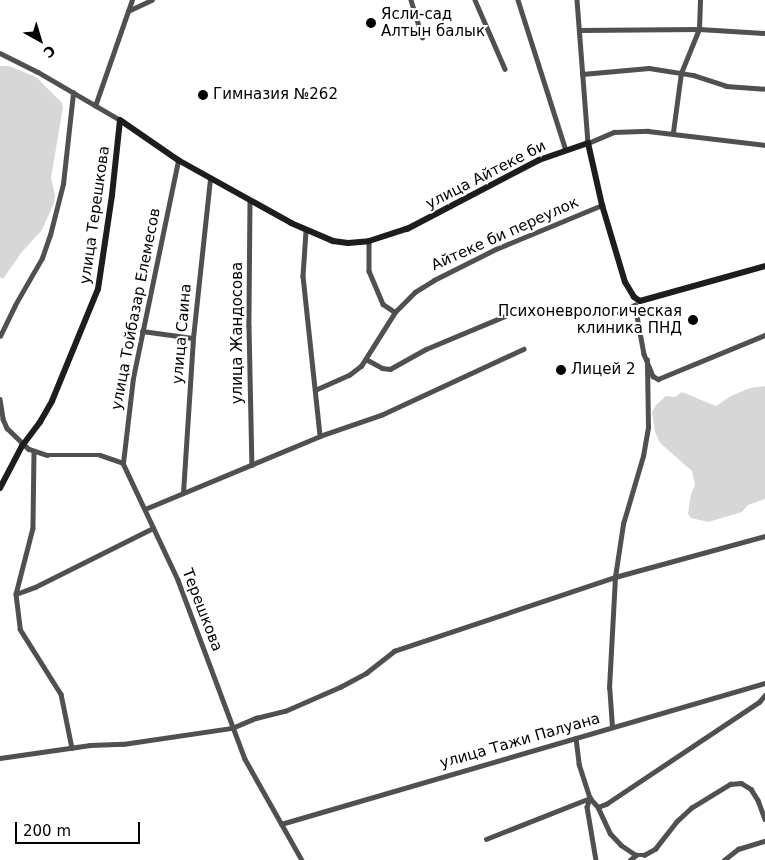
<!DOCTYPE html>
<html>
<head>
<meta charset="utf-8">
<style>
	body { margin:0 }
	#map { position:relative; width:765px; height:860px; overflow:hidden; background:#fff; font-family:"DejaVu Sans",sans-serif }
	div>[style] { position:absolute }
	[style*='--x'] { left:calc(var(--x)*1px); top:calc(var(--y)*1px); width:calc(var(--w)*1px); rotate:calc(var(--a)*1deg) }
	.green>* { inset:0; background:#d7d7d7 }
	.street>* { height:4.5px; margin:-2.25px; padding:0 2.25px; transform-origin:2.25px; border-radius:2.25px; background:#505050 }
	.secondary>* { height:6px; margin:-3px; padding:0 3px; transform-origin:3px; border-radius:3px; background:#1d1d1d }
	.dots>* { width:14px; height:14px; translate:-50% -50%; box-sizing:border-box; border:2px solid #fff; border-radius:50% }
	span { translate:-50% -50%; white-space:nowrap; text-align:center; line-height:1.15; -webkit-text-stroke:4px #fff; paint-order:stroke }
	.poi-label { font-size:15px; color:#000 }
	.left { translate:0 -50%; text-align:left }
	.right { translate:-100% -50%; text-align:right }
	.street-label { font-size:15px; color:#000 }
	.north { position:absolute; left:15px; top:15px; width:50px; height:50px; -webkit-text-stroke:4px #fff; paint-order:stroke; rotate:141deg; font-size:14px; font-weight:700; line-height:20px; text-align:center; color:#000 }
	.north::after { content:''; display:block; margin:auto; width:18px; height:22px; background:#000; clip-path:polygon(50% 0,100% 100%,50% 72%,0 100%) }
	.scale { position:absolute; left:15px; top:822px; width:125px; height:22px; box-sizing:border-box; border:2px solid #000; border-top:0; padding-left:6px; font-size:15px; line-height:18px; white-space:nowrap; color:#000; -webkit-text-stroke:4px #fff; paint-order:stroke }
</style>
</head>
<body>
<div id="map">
	<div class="green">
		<div style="clip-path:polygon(0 66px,9px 66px,36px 77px,62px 103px,63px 107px,51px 178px,55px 195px,54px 203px,42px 230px,21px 253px,3px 279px,0 277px)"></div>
		<div style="clip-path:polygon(765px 386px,765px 499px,748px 505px,742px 512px,708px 522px,691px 518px,688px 514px,691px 494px,695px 485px,692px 471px,660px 443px,655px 432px,652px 412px,656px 405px,666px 396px,675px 397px,682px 392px,716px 406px,731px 396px,750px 388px)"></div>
	</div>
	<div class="street">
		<div style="--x:411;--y:0;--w:39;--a:73"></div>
		<div style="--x:475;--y:0;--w:75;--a:66.5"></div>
		<div style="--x:518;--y:0;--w:157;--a:72.3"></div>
		<div style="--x:577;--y:0;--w:143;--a:85.6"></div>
		<div style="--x:588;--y:143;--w:28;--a:-23"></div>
		<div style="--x:614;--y:132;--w:34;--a:-2"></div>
		<div style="--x:648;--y:131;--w:118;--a:6.8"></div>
		<div style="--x:128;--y:11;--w:26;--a:-25"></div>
		<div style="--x:579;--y:30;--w:120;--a:-0.5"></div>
		<div style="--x:699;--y:29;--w:66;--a:3.5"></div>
		<div style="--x:0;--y:53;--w:42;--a:26.6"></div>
		<div style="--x:38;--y:72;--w:95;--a:30.3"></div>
		<div style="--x:582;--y:74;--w:67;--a:-5.1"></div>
		<div style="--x:649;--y:68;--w:45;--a:9"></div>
		<div style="--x:693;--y:75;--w:35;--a:18"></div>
		<div style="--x:726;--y:86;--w:39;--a:4"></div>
		<div style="--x:95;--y:106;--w:112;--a:-70.8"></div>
		<div style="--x:673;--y:132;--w:60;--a:-82.3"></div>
		<div style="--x:681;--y:73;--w:48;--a:-67.8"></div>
		<div style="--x:699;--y:29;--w:29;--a:-88"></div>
		<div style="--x:250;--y:200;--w:126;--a:90.5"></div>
		<div style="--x:249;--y:326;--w:139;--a:88.8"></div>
		<div style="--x:306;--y:231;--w:45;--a:93.8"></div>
		<div style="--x:303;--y:276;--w:161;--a:83.9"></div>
		<div style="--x:369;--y:241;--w:30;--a:90"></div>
		<div style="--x:369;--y:271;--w:36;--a:67"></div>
		<div style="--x:383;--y:304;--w:14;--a:34"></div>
		<div style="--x:635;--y:305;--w:50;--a:79.6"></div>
		<div style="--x:644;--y:354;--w:24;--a:68"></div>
		<div style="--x:653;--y:376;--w:6;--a:31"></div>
		<div style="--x:658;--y:379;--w:116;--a:-22.4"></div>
		<div style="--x:619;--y:313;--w:18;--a:-27"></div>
		<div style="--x:142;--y:331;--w:51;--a:7.8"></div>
		<div style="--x:0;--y:336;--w:34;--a:-64"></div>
		<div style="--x:15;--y:305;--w:54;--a:-60.1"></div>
		<div style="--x:42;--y:258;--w:24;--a:-71"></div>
		<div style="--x:50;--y:235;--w:53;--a:-75.7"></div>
		<div style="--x:63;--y:184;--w:92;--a:-83.7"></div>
		<div style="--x:366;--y:359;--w:18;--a:29"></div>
		<div style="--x:382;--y:368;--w:8;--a:7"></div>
		<div style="--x:390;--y:369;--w:41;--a:-29.1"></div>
		<div style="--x:426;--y:349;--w:86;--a:-22.7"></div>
		<div style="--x:315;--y:390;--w:37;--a:-24"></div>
		<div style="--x:349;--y:375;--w:15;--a:-37"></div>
		<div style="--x:361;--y:366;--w:64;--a:-57.8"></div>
		<div style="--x:395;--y:312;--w:28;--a:-45"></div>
		<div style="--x:415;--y:292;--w:22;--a:-32"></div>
		<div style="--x:434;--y:280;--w:69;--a:-26.6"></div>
		<div style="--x:496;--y:249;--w:115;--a:-22.5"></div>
		<div style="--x:0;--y:399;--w:20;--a:81"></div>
		<div style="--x:3;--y:419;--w:10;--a:66"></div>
		<div style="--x:7;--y:428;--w:30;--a:44"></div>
		<div style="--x:29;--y:449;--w:19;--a:18"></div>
		<div style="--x:47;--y:455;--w:53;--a:0"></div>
		<div style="--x:100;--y:455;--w:24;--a:19"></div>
		<div style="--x:123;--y:463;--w:129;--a:64.8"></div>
		<div style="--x:178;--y:580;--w:191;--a:69.5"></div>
		<div style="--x:245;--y:759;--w:116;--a:60.6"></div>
		<div style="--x:34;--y:452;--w:76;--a:90.8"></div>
		<div style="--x:33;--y:528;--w:68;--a:104.4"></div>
		<div style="--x:16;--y:594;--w:35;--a:83"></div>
		<div style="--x:20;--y:629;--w:77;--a:57.8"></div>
		<div style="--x:61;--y:694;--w:55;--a:78.5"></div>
		<div style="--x:123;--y:463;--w:86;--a:-83.3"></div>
		<div style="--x:133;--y:378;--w:223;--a:-78.3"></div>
		<div style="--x:183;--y:493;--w:155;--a:-86.3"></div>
		<div style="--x:193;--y:338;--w:161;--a:-83.9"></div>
		<div style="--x:145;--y:509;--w:190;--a:-22.6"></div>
		<div style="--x:320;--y:436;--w:65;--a:-19"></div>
		<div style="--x:381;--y:415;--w:157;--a:-24.9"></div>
		<div style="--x:16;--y:594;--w:20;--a:-20"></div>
		<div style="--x:35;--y:587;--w:132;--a:-26.6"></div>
		<div style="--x:612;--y:727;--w:39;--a:-94"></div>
		<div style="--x:609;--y:688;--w:111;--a:-86.9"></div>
		<div style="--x:615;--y:577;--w:54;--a:-81.4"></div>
		<div style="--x:623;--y:524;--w:71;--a:-73.6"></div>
		<div style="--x:643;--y:456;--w:29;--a:-80"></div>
		<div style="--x:648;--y:427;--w:67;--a:-90.9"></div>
		<div style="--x:576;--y:738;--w:26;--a:83"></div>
		<div style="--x:579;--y:764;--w:36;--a:72"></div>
		<div style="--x:590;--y:798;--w:9;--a:108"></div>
		<div style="--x:587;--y:807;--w:54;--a:80.4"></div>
		<div style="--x:0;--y:758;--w:91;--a:-8.2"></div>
		<div style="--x:90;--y:745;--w:33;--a:-2"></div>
		<div style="--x:123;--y:744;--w:110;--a:-8.4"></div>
		<div style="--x:232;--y:728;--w:26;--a:-23"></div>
		<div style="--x:256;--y:718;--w:30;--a:-14"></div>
		<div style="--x:285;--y:711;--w:60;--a:-23.6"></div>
		<div style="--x:340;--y:687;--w:30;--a:-28"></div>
		<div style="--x:366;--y:673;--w:36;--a:-38"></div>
		<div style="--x:394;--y:651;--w:233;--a:-18.5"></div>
		<div style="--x:615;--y:577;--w:156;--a:-15.3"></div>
		<div style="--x:598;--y:807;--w:29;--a:65"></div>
		<div style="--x:610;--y:833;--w:16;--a:47"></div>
		<div style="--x:621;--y:845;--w:18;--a:34"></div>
		<div style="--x:636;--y:855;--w:8;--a:0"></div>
		<div style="--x:644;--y:855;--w:13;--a:-29"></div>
		<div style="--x:655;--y:849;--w:34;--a:-52"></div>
		<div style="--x:676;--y:822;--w:21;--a:-43"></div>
		<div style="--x:691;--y:808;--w:46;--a:-31.6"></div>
		<div style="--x:730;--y:784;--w:11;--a:-5"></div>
		<div style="--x:741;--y:783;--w:12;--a:31"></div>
		<div style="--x:751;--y:789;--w:13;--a:58"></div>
		<div style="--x:758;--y:800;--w:20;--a:70"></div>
		<div style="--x:281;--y:824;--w:504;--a:-16.24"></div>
		<div style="--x:486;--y:839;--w:112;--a:-21.5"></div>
		<div style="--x:590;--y:798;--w:12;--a:48"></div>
		<div style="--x:598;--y:807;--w:9;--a:-21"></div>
		<div style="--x:606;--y:804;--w:184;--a:-33.7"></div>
		<div style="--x:759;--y:702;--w:9;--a:-49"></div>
		<div style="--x:630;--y:860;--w:8;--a:-40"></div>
		<div style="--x:724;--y:860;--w:18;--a:-38"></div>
		<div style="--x:738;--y:849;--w:28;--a:-17"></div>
	</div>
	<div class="secondary">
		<div style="--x:0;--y:488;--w:47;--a:-62.4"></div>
		<div style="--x:22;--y:446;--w:30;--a:-53"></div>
		<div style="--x:40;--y:422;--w:24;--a:-60"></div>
		<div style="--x:52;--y:401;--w:121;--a:-67.7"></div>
		<div style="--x:98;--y:289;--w:95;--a:-81.5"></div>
		<div style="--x:112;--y:195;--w:75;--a:-83.9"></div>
		<div style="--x:120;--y:120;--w:70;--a:34.6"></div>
		<div style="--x:178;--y:160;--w:129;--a:29.1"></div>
		<div style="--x:291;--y:223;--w:46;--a:23.2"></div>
		<div style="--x:333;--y:241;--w:15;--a:8"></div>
		<div style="--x:348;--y:243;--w:21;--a:-5"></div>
		<div style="--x:369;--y:241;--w:40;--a:-18"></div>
		<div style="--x:407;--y:229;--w:149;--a:-27.6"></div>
		<div style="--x:539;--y:160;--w:52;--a:-19.1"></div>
		<div style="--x:588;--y:143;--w:64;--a:77.3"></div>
		<div style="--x:602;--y:205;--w:80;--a:73.4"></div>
		<div style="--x:625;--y:282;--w:17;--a:59"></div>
		<div style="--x:634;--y:297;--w:7;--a:34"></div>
		<div style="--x:640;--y:301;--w:130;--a:-15.6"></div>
	</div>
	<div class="dots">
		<div style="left:371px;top:23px;background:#000"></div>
		<div style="left:203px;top:95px;background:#000"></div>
		<div style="left:693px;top:320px;background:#000"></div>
		<div style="left:561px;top:370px;background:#000"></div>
	</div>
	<div class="poi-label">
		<span class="left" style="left:381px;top:23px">Ясли-сад<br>Алтын балык</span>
		<span class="left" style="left:213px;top:95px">Гимназия №262</span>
		<span class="right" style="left:682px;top:320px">Психоневрологическая<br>клиника ПНД</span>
		<span class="left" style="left:571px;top:370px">Лицей 2</span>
	</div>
	<div class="street-label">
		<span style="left:486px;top:175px;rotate:-27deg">улица Айтеке би</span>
		<span style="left:95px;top:215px;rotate:-82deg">улица Терешкова</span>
		<span style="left:505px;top:234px;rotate:-24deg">Айтеке би переулок</span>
		<span style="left:136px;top:309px;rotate:-79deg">улица Тойбазар Елемесов</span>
		<span style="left:238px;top:333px;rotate:-90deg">улица Жандосова</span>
		<span style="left:182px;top:334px;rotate:-85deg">улица Саина</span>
		<span style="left:202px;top:610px;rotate:69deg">Терешкова</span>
		<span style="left:520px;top:741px;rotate:-16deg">улица Тажи Палуана</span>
	</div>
	<div class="north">С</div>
	<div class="scale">200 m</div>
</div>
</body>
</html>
